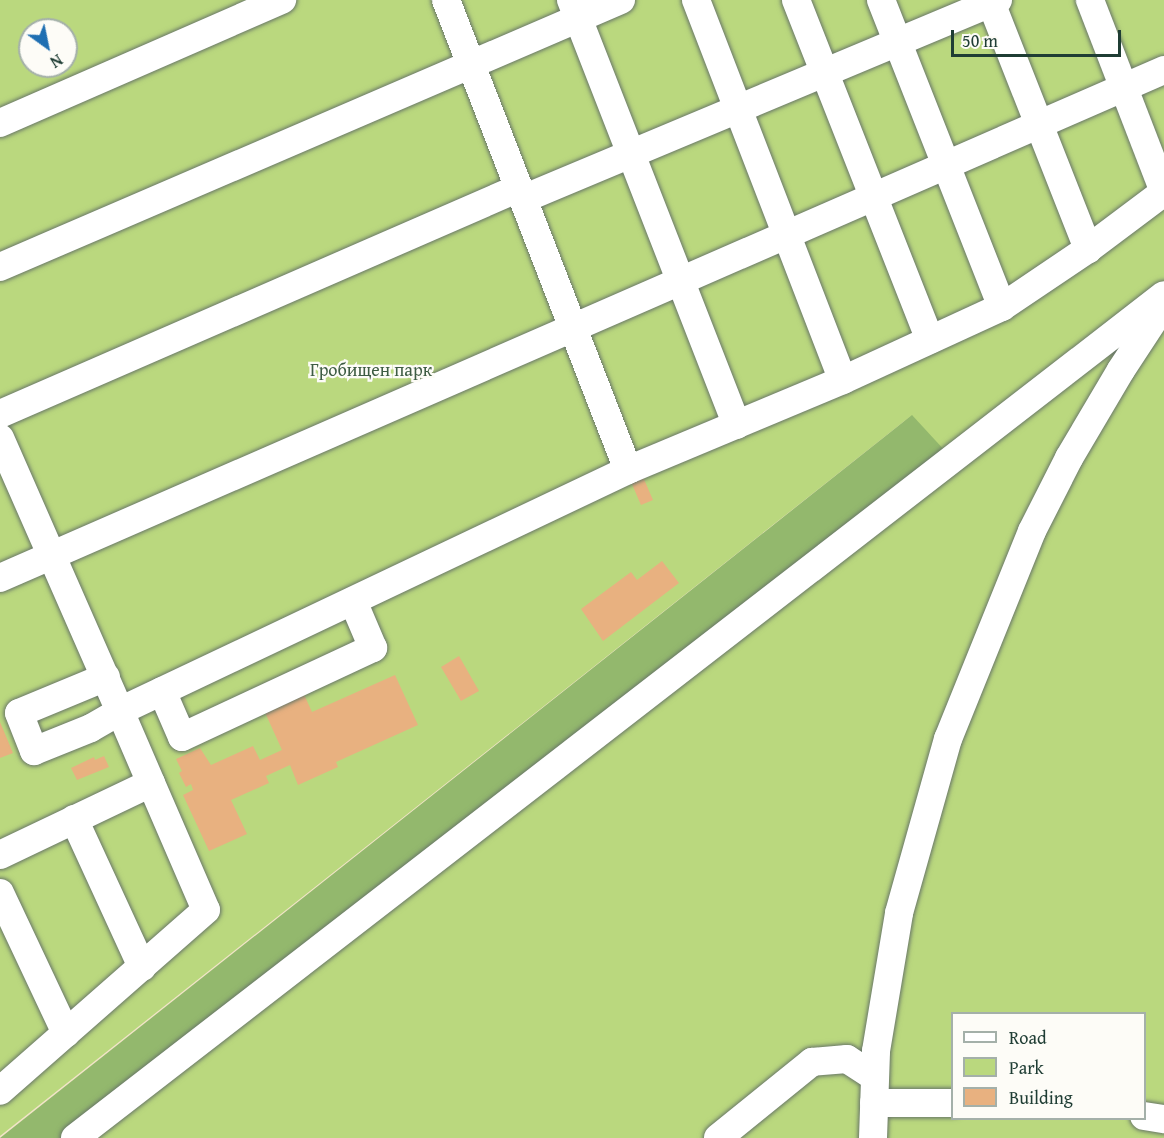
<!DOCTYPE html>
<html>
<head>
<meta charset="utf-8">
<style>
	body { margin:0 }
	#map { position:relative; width:1164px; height:1138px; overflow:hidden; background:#f2e4c8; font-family:"Gentium Book Plus",serif }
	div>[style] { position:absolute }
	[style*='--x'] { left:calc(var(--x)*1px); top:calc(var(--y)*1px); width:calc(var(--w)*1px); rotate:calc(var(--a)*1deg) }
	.green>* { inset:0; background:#bad87e }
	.forest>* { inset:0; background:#93b86d }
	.building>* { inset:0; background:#e8b180 }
	.roads { filter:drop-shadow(0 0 2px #697768) drop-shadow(0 0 2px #697768) }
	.minor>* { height:28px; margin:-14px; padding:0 14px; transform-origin:14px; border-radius:14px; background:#fff }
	span { translate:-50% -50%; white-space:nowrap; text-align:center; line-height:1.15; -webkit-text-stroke:4.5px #fdfcf7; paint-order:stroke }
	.park-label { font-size:18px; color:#3e5c43 }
	.legend { position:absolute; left:951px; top:1012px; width:195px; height:108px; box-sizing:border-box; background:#fdfcf7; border:2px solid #a4b0a9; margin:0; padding:8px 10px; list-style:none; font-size:18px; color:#1f3d34 }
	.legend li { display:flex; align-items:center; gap:12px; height:30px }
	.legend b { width:30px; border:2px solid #a4b0a9 }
	.north { position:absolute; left:18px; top:18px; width:60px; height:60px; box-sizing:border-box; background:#fdfcf7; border:2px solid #a4b0a9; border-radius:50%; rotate:147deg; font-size:16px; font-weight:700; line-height:24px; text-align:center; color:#1f3d34 }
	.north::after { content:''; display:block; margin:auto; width:21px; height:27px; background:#1f6fb2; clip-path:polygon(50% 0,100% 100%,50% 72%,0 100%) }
	.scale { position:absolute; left:951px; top:30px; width:170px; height:27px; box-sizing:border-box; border:3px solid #1f3d34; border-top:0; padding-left:8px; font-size:18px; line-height:21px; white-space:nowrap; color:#1f3d34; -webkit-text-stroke:4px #fdfcf7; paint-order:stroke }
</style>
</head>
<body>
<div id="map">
	<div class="green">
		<div style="clip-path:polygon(evenodd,0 0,1164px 0,1164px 1138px,66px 1138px,912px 415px,0 1136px,0 0,30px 30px,66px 30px,66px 66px,30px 66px,30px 30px,0 0,952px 1014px,1144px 1014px,1144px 1118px,952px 1118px,952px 1014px)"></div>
	</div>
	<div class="forest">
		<div style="clip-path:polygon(912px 415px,947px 453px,66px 1138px,0 1138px)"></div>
	</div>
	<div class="building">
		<div style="clip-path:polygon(643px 477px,653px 500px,641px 505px,631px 482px)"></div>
		<div style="clip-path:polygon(662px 561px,679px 583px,603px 641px,581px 609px,631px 572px,637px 580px)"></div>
		<div style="clip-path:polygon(459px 656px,479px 691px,461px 701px,441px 667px)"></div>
		<div style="clip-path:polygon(395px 675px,418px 725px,336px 762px,338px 767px,298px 785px,290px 765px,266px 776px,269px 783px,231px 800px,247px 834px,209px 851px,183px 795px,193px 790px,191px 784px,186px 787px,179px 773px,182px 771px,176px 759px,200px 748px,211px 765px,253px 746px,260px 760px,282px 750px,263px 708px,302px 690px,312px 712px)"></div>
		<div style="clip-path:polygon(0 722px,13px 753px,0 758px)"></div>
		<div style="clip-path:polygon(104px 756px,109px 767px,77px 780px,71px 768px,94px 757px,95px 760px)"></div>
	</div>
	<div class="roads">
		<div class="minor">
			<div style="--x:446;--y:0;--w:504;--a:68.83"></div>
			<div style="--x:628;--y:470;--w:233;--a:-22.7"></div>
			<div style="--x:843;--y:380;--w:175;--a:-24.7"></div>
			<div style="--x:1002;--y:307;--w:104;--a:-34"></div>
			<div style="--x:1088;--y:249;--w:95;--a:-36.9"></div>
			<div style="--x:1164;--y:192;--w:206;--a:-111.1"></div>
			<div style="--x:571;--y:0;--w:456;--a:68.7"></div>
			<div style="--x:696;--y:0;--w:407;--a:68.9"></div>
			<div style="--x:796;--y:0;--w:365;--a:68.5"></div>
			<div style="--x:881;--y:0;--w:330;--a:68.5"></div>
			<div style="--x:990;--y:0;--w:268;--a:68.5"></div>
			<div style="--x:0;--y:123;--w:308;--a:-23.6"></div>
			<div style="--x:523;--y:199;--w:515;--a:-22.73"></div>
			<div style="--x:0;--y:267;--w:676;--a:-23.27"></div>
			<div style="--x:0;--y:414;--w:566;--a:-23.53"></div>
			<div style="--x:0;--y:438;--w:298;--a:66.3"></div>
			<div style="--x:120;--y:711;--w:562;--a:-25.38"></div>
			<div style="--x:0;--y:578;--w:1270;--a:-23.58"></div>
			<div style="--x:106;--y:677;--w:94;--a:157.5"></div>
			<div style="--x:19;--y:713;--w:41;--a:68.5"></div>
			<div style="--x:34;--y:751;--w:61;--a:-22"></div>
			<div style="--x:91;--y:728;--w:34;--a:-30"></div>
			<div style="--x:120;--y:711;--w:78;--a:66.7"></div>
			<div style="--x:162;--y:691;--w:50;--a:66.5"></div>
			<div style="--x:182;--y:737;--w:211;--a:-25"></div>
			<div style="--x:373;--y:648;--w:51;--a:-113.1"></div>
			<div style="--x:74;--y:819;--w:163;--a:65.3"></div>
			<div style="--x:0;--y:855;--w:167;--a:-25.5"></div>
			<div style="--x:151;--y:783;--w:138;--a:66.6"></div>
			<div style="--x:206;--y:910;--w:274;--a:138.7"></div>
			<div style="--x:0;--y:893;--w:155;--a:64.8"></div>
			<div style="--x:874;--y:1103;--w:78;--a:0"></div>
			<div style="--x:1144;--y:1116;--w:20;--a:9"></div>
			<div style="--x:75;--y:1138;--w:1377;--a:-37.74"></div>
			<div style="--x:718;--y:1138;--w:121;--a:-39"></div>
			<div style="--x:812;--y:1062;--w:35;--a:-5"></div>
			<div style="--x:847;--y:1059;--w:33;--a:33"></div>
			<div style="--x:873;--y:1138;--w:87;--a:-88"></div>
			<div style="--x:876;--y:1051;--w:140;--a:-80.5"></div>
			<div style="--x:899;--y:913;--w:181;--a:-74.3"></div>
			<div style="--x:948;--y:739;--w:224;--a:-68"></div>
			<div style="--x:1032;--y:531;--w:82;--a:-63.1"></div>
			<div style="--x:1069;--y:458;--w:102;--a:-59.4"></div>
			<div style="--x:1121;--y:370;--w:77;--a:-56.7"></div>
		</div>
	</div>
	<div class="park-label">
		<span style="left:371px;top:370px">Гробищен парк</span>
	</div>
	<ul class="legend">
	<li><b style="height:8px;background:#fff"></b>Road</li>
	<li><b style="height:16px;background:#bad87e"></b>Park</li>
	<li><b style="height:16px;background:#e8b180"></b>Building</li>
	</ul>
	<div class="north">N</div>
	<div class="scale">50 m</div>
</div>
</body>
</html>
